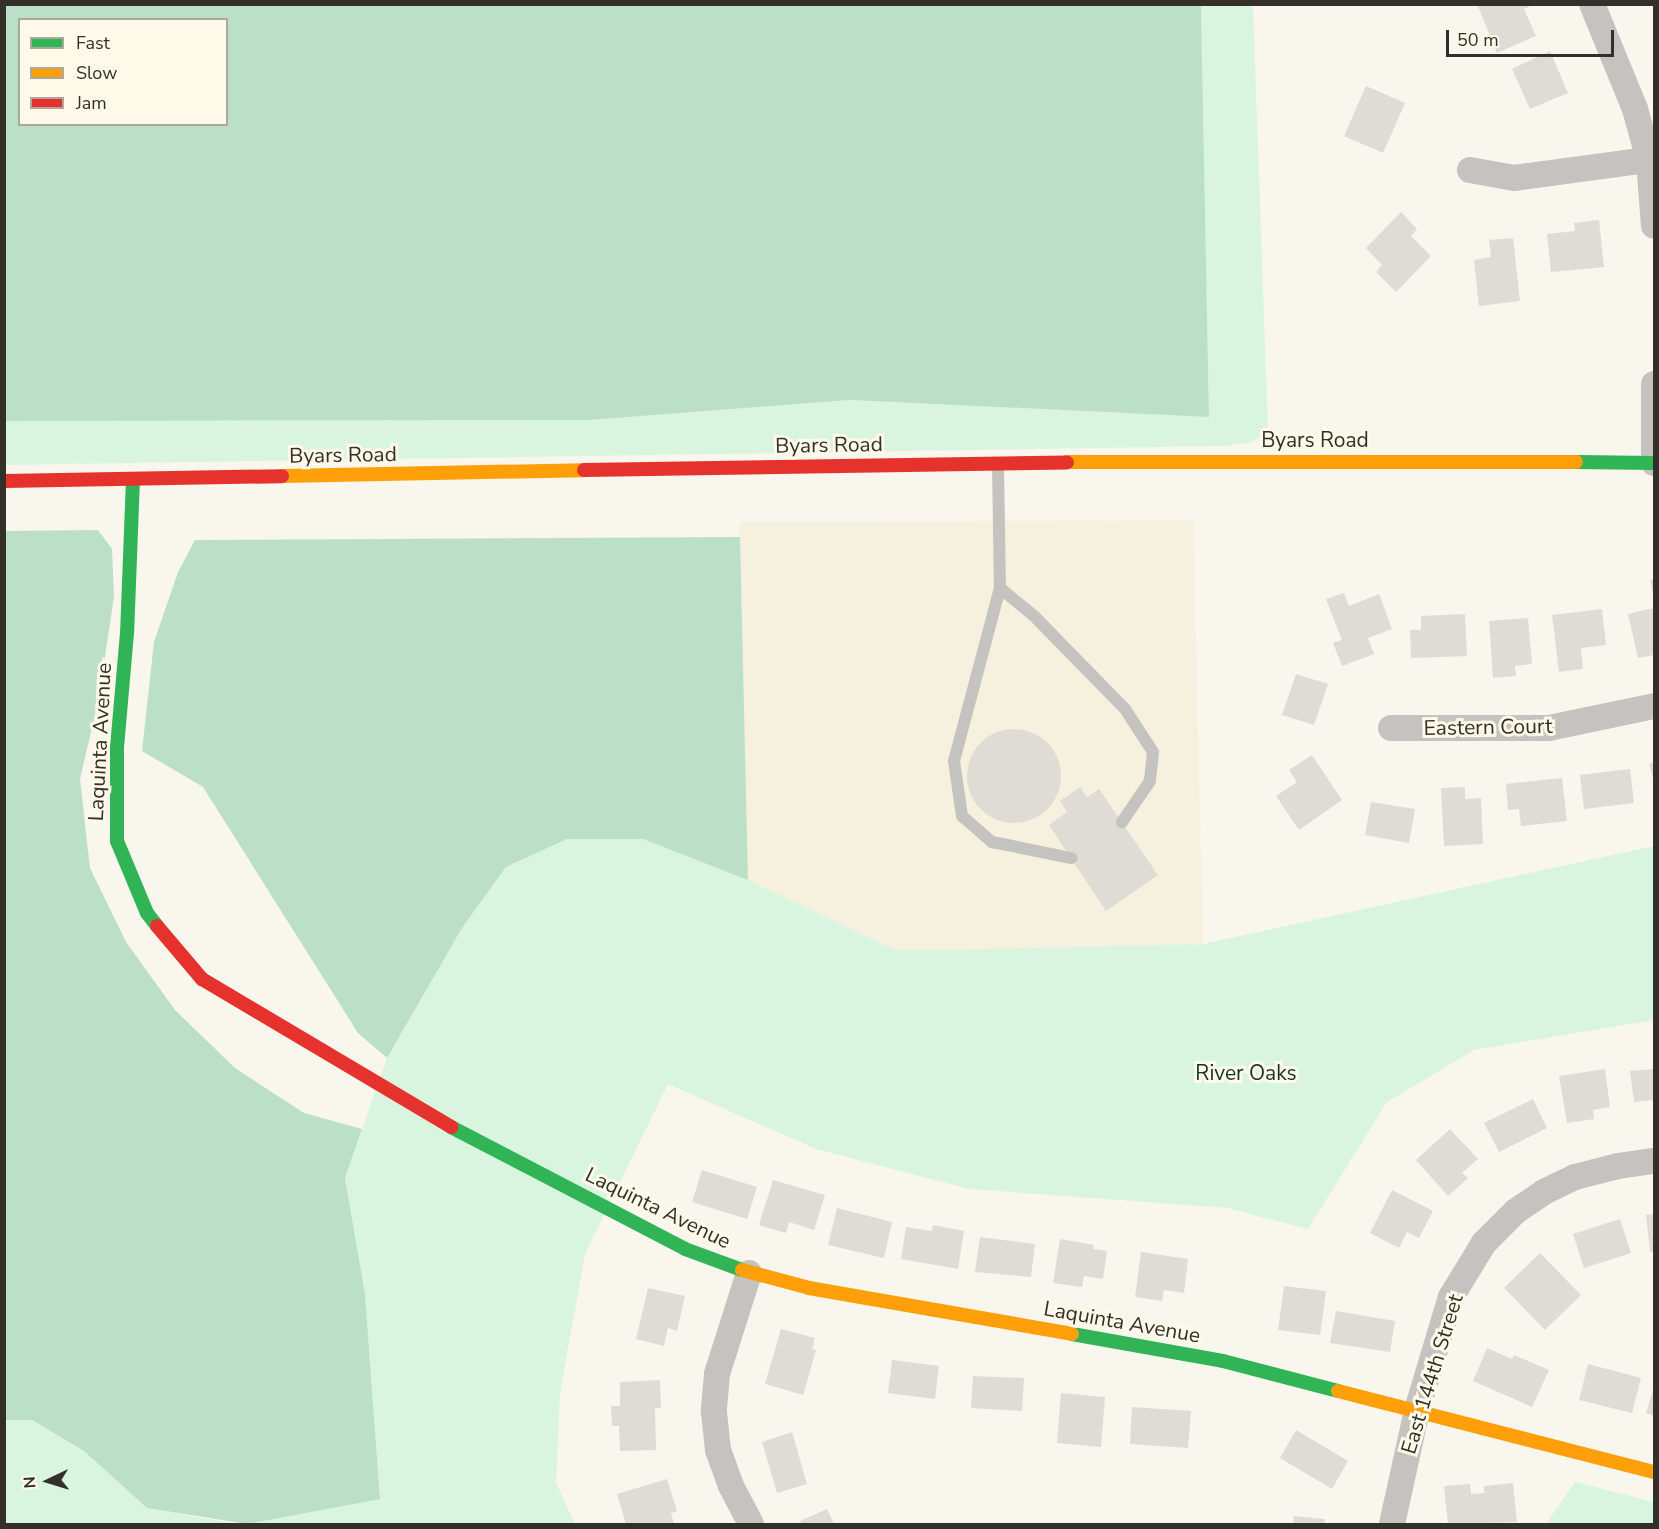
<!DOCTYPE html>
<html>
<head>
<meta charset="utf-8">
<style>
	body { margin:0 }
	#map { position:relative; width:1659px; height:1529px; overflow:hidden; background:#f9f6ee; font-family:"Nunito Sans",sans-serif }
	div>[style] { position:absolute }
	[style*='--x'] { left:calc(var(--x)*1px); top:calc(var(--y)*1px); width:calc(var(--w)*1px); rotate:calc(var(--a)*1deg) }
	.built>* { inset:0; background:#f6f0df }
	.green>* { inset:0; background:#d9f5e0 }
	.forest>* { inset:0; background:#bbe0c7 }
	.building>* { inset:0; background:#dfdcd5 }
	.round { border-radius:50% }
	.lane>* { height:12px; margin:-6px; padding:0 6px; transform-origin:6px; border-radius:6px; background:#c4c3c0 }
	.street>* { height:26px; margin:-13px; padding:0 13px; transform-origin:13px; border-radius:13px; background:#c4c3c0 }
	.fast>* { height:14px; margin:-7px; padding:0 7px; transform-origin:7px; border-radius:7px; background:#30b455 }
	.slow>* { height:14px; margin:-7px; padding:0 7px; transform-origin:7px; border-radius:7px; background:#ff9f0a }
	.jam>* { height:14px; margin:-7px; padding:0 7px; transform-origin:7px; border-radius:7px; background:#e5322d }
	span { translate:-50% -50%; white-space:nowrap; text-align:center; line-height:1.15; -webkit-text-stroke:6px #fef9e9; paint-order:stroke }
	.street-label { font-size:21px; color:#323029 }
	.park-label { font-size:21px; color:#153424 }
	.frame { position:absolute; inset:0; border:6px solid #323029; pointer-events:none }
	.legend { position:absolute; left:18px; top:18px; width:210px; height:108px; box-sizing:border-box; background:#fef9e9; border:2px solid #aca99c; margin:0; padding:8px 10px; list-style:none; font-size:18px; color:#323029 }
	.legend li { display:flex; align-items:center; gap:12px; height:30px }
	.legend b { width:30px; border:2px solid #aca99c }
	.north { position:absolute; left:18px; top:1451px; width:60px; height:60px; -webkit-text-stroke:4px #fef9e9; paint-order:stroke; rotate:266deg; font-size:16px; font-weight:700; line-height:24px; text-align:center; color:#323029 }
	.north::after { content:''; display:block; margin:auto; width:21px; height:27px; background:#323029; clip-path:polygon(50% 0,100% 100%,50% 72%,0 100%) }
	.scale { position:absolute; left:1446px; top:30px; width:168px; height:27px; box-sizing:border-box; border:3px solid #323029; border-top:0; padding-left:8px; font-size:18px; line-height:21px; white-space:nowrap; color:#323029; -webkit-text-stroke:4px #fef9e9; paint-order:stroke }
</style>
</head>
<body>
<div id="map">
	<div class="built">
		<div style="clip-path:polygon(1193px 520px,1203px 944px,897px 951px,748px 880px,739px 522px)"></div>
	</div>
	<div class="green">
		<div style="clip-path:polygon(1201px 5px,1253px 5px,1268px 431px,1253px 442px,1225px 446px,5px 465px,4px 421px,590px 420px,850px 400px,1209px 417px)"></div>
		<div style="clip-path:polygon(567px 839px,643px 839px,736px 874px,897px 951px,1203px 944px,1654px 846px,1654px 1020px,1474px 1050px,1387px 1102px,1308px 1229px,1227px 1208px,969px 1189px,816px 1149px,668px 1084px,585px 1254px,560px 1393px,556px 1483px,575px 1524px,247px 1524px,380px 1498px,365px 1294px,345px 1178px,387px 1058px,462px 928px,506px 867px)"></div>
		<div style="clip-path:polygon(4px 1420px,32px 1420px,84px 1451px,147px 1508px,237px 1524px,5px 1524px)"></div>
		<div style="clip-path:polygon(1575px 1482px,1654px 1502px,1654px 1524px,1546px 1524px)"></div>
	</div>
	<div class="forest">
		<div style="clip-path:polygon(evenodd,4px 5px,1201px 5px,1209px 417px,850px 400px,590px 420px,5px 421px,4px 5px,20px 20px,226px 20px,226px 124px,20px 124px,20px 20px)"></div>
		<div style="clip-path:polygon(98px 530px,112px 549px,114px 597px,98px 702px,80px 779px,90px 868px,126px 942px,175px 1010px,235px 1068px,304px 1113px,362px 1129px,345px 1178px,365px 1294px,380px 1499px,247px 1524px,147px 1508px,84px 1451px,32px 1420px,5px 1420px,4px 531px)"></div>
		<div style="clip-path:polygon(740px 537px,748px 880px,643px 839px,567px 839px,506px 867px,462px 928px,387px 1058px,358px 1033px,203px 787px,142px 751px,154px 642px,178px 572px,195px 540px)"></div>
	</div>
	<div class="building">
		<div style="clip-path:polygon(1477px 4px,1535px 4px,1524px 9px,1536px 36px,1497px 53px)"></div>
		<div style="clip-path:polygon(1550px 51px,1568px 93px,1530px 109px,1512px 69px)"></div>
		<div style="clip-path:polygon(1366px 86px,1405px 103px,1383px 153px,1344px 136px)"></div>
		<div style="clip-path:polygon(1401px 212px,1417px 229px,1411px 236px,1431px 256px,1396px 292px,1376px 272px,1382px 265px,1366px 248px)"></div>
		<div style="clip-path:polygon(1599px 220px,1604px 267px,1551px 272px,1547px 234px,1575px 231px,1574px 223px)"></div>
		<div style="clip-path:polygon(1513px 238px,1520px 301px,1479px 306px,1474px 260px,1491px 257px,1489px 240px)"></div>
		<div style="clip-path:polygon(1654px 579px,1654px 595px,1653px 595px,1650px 580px)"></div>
		<div style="clip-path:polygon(1344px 593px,1349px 606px,1379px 594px,1392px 629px,1368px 638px,1374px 654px,1342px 666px,1333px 643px,1342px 640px,1326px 599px)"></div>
		<div style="clip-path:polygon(1654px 608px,1654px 655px,1638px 658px,1628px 614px)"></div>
		<div style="clip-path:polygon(1602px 609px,1606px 645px,1581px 648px,1583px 669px,1559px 672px,1552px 615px)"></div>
		<div style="clip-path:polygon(1465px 614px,1467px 656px,1411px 658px,1410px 630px,1421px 630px,1421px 616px)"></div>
		<div style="clip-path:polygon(1528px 618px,1532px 664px,1515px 666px,1516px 676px,1493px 678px,1489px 621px)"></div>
		<div style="clip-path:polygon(1296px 674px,1328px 684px,1314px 725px,1282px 715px)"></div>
		<div class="round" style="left:967px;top:729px;width:94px;height:94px"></div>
		<div style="clip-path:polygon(1312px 755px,1342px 800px,1299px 830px,1276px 796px,1297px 782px,1289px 770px)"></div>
		<div style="clip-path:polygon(1654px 762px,1654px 781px,1649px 764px)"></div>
		<div style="clip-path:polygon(1630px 769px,1634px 803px,1584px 809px,1580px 775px)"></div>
		<div style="clip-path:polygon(1562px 778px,1567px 821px,1521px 826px,1519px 809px,1508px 810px,1506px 784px)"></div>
		<div style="clip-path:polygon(1080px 787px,1087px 797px,1099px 789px,1158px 875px,1106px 911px,1049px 825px,1067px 812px,1060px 801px)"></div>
		<div style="clip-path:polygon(1465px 787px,1465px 799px,1481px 798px,1483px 844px,1444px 846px,1441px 788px)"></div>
		<div style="clip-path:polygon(1371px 802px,1415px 809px,1409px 843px,1365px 835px)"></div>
		<div style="clip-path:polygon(1605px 1069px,1610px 1107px,1593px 1110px,1594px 1119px,1567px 1123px,1559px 1076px)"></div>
		<div style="clip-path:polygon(1654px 1069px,1654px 1100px,1634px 1102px,1630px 1071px)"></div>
		<div style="clip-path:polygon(1533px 1099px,1547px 1128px,1499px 1152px,1484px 1123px)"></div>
		<div style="clip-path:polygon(1450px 1129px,1478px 1159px,1462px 1173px,1468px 1178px,1448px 1196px,1416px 1160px)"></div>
		<div style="clip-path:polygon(702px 1170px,757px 1187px,747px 1219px,692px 1202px)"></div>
		<div style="clip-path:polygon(773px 1180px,825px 1195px,814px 1230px,789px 1222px,786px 1233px,759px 1225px)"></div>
		<div style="clip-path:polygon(1392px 1190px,1433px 1211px,1419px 1238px,1407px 1232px,1399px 1248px,1370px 1233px)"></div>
		<div style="clip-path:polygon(837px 1208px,892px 1222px,884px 1258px,828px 1245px)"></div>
		<div style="clip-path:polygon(1654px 1214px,1654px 1251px,1650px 1252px,1646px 1215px)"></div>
		<div style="clip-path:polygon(1620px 1219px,1631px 1253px,1584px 1268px,1573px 1234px)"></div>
		<div style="clip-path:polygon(933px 1225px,964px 1231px,958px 1269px,901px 1259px,906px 1227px,932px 1231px)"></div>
		<div style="clip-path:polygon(980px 1237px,1035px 1244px,1031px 1277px,975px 1272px)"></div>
		<div style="clip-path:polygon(1060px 1239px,1094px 1245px,1093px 1249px,1107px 1251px,1103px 1279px,1084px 1276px,1082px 1287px,1053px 1283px)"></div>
		<div style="clip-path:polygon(1141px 1252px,1188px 1259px,1184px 1293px,1164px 1290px,1162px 1301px,1135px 1297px)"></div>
		<div style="clip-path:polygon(1540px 1253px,1581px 1295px,1545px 1330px,1504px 1288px)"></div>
		<div style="clip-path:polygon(1284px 1286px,1326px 1291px,1320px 1335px,1278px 1330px)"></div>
		<div style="clip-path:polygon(648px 1288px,685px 1296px,677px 1331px,668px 1328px,664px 1346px,636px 1339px)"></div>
		<div style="clip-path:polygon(1336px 1311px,1395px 1321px,1390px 1352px,1330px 1343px)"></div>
		<div style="clip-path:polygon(781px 1329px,815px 1338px,812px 1349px,816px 1350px,803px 1395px,765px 1384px)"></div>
		<div style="clip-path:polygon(1487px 1348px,1512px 1359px,1514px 1355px,1549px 1370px,1532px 1407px,1473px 1381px)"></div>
		<div style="clip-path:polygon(892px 1360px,939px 1366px,935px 1399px,888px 1393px)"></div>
		<div style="clip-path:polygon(1588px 1364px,1641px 1378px,1632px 1413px,1579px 1400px)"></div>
		<div style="clip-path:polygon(973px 1376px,1024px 1378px,1022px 1411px,971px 1408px)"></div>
		<div style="clip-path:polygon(660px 1380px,661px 1408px,655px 1408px,656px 1450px,620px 1451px,619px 1426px,612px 1426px,611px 1406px,620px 1406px,620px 1382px)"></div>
		<div style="clip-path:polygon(1654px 1387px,1654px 1416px,1646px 1413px)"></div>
		<div style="clip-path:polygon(1061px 1393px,1105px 1397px,1101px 1447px,1057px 1443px)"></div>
		<div style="clip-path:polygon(1132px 1407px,1191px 1411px,1188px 1448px,1130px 1444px)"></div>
		<div style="clip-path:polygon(1296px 1430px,1348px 1461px,1332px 1489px,1280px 1458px)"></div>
		<div style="clip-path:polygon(792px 1432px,807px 1484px,777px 1493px,762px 1442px)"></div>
		<div style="clip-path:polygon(667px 1479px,677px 1511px,671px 1513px,674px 1524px,626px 1524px,617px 1494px)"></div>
		<div style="clip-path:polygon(1513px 1483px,1517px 1522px,1448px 1524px,1444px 1486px,1470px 1484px,1471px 1494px,1484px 1493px,1484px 1486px)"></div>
		<div style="clip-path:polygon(827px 1509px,834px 1524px,801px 1524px,800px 1521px)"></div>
		<div style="clip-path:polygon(1294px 1516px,1325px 1519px,1324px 1524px,1293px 1524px)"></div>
	</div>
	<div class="lane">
		<div style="--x:998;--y:464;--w:124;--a:89.1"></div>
		<div style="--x:1000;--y:588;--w:44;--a:39.5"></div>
		<div style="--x:1034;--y:616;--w:130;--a:45.6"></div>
		<div style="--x:1125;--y:709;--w:51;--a:56.9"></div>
		<div style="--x:1153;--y:752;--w:29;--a:96"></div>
		<div style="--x:1150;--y:781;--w:50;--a:124.3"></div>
		<div style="--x:1000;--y:588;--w:179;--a:104.9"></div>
		<div style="--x:954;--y:761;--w:56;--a:81.7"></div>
		<div style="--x:962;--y:816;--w:40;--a:41"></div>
		<div style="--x:992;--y:842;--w:81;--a:11.4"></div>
	</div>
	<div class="street">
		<div style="--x:1592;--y:4;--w:113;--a:67.7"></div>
		<div style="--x:1635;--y:109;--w:53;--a:74.6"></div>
		<div style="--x:1649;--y:160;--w:66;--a:85.7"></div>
		<div style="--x:1470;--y:170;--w:45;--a:10.3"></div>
		<div style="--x:1514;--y:178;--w:141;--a:-7.7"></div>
		<div style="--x:1654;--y:463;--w:79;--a:-90"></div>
		<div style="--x:1391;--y:728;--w:158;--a:0"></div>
		<div style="--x:1549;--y:728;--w:107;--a:-11.8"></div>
		<div style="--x:749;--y:1273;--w:106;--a:107.6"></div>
		<div style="--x:717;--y:1374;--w:38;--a:95"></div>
		<div style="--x:714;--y:1412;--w:38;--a:84"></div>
		<div style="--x:718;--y:1450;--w:38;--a:70"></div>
		<div style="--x:731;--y:1486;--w:43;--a:62.2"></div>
		<div style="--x:1392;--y:1524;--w:117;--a:-77.6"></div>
		<div style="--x:1417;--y:1410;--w:118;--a:-73.3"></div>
		<div style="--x:1451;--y:1297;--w:63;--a:-58.6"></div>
		<div style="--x:1484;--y:1243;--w:45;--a:-45"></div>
		<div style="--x:1516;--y:1211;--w:34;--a:-34"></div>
		<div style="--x:1544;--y:1192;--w:34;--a:-26"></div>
		<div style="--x:1575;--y:1177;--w:44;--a:-14.3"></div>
		<div style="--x:1618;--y:1166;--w:36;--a:-8"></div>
	</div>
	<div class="fast">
		<div style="--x:1576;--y:462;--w:78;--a:0.7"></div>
		<div style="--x:133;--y:479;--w:154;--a:92.2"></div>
		<div style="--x:127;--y:633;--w:114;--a:95"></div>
		<div style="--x:117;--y:747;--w:94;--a:90"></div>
		<div style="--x:117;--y:841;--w:78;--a:67.4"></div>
		<div style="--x:147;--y:913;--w:16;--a:52"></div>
		<div style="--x:451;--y:1127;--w:264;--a:27.5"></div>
		<div style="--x:685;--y:1249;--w:61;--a:20.2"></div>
		<div style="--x:1072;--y:1334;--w:153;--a:10.1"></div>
		<div style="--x:1223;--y:1361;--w:119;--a:14.6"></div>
	</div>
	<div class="slow">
		<div style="--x:1067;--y:462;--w:509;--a:0"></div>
		<div style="--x:282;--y:476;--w:302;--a:-1.1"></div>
		<div style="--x:742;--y:1270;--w:69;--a:15"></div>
		<div style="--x:809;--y:1288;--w:267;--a:9.9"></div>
		<div style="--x:1338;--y:1391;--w:326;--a:14.4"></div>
	</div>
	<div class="jam">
		<div style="--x:584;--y:470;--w:483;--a:-0.9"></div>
		<div style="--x:4;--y:481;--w:278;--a:-1"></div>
		<div style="--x:157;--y:926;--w:70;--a:49.7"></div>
		<div style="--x:202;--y:979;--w:290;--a:30.7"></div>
	</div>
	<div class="street-label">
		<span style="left:1315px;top:440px">Byars Road</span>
		<span style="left:829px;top:445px;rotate:-1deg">Byars Road</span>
		<span style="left:343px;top:455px;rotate:-1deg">Byars Road</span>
		<span style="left:1488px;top:727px;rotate:-1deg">Eastern Court</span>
		<span style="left:100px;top:742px;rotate:-87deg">Laquinta Avenue</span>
		<span style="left:658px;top:1208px;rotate:26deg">Laquinta Avenue</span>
		<span style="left:1122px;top:1322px;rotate:10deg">Laquinta Avenue</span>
		<span style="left:1432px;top:1374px;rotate:-73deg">East 144th Street</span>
	</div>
	<div class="park-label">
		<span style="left:1246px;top:1073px">River Oaks</span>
	</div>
	<div class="frame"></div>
	<ul class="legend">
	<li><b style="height:8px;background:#30b455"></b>Fast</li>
	<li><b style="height:8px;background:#ff9f0a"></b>Slow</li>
	<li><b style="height:8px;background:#e5322d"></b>Jam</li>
	</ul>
	<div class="north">N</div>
	<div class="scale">50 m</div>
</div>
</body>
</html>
